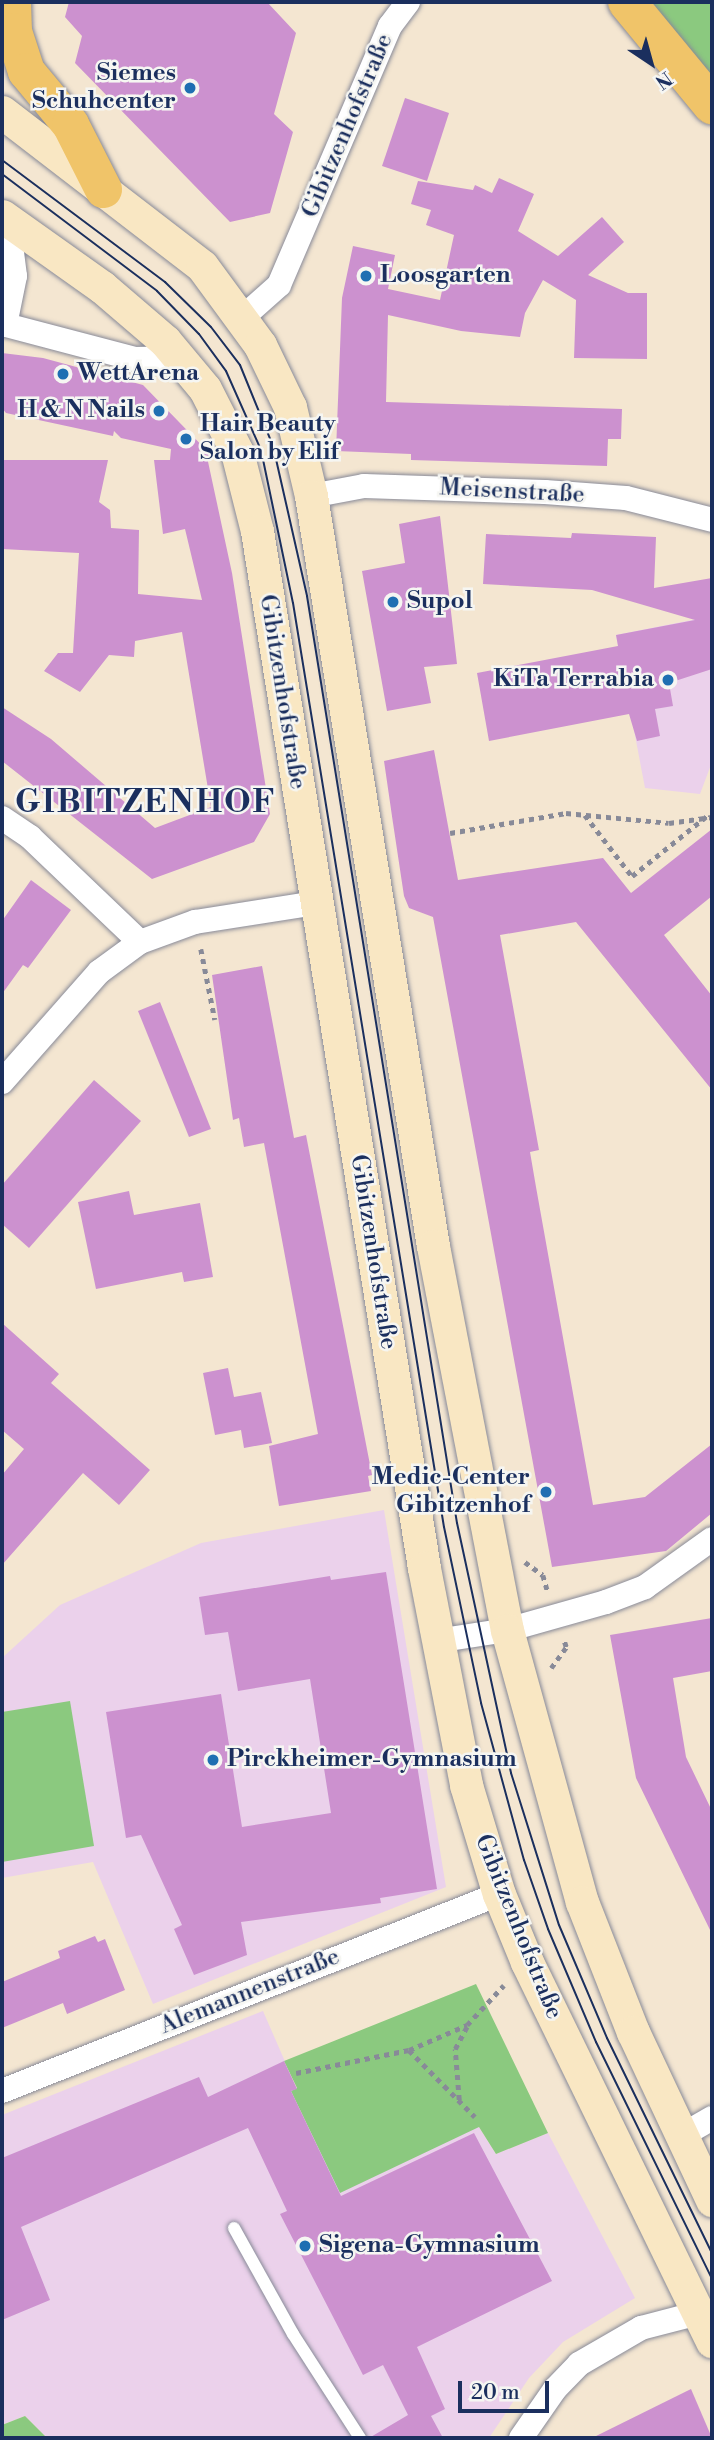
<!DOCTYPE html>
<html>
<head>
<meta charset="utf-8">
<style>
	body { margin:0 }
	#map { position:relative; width:714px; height:2440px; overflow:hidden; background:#f4e6d1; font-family:"Libre Bodoni",serif }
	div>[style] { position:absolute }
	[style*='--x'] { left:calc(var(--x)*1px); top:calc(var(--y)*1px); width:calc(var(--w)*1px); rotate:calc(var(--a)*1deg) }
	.built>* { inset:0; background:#ebd1eb }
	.green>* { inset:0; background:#8bc97f }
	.building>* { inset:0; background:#cc91cf }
	.path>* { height:4.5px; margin-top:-2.25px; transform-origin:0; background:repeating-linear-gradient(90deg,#888a98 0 5px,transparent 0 10px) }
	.roads { filter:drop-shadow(0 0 2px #888a98) drop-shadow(0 0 2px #888a98) }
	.lane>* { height:12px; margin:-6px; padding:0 6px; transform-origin:6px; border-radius:6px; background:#fff }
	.street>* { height:24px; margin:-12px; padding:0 12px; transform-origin:12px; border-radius:12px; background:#fff }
	.secondary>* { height:33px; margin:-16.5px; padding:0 16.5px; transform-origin:16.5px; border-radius:16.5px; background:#f9e7c3 }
	.primary>* { height:37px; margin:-18.5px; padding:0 18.5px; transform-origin:18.5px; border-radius:18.5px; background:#f0c469 }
	.highway>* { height:38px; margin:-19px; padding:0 19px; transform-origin:19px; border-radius:19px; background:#f0c469 }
	.tram>* { height:2px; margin:-1px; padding:0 1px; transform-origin:1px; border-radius:1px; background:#1b2f5e }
	.dots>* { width:19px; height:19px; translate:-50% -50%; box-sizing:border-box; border:4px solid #f6f6f2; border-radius:50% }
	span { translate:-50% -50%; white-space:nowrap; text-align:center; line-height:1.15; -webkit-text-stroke:5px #f6f6f2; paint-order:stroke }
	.poi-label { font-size:24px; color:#1b2f5e; font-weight:700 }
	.right { translate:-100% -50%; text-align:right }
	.left { translate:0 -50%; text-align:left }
	.street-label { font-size:24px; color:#1b2f5e }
	.district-label { font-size:32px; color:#1b2f5e; font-weight:700; letter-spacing:2px }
	.frame { position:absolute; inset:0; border:4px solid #1b2f5e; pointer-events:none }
	.north { position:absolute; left:616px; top:28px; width:70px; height:70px; -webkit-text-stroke:5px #f6f6f2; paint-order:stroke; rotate:144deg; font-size:19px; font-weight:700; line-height:28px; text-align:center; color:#1b2f5e }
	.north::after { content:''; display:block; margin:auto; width:24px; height:32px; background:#1b2f5e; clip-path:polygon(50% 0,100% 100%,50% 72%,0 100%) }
	.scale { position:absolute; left:458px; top:2381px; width:91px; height:32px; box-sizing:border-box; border:4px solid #1b2f5e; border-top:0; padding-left:9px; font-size:21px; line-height:24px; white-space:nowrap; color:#1b2f5e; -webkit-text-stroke:5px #f6f6f2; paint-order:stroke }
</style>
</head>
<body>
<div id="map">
	<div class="built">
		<div style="clip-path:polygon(712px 616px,712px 762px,700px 794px,645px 788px,616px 635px)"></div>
		<div style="clip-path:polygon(384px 1510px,446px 1887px,153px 2004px,93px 1862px,2px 1878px,2px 1658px,60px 1605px,201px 1543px)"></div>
		<div style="clip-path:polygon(263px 2011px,297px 2089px,479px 2127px,496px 2154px,548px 2133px,635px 2298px,563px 2342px,529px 2378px,489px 2438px,47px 2438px,25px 2416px,2px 2425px,2px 2115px)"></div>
	</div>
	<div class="green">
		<div style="clip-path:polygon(650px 2px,712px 2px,712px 78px)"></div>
		<div style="clip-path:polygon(70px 1701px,94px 1846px,2px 1862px,2px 1712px)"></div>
		<div style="clip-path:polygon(476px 1984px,548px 2133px,496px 2154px,479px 2127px,340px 2193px,291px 2091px,297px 2088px,284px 2061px)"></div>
		<div style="clip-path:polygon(25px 2416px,47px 2438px,2px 2438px,2px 2425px)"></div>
	</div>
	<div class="building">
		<div style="clip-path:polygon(69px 2px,267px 2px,296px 33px,274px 114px,293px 132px,270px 213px,230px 222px,75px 63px,82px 36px,65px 17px)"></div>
		<div style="clip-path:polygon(405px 98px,449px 113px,427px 181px,382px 166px)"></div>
		<div style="clip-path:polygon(499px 178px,534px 194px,518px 231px,558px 256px,602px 217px,624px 242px,588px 275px,628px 293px,647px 293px,647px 359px,574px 358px,576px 300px,543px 280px,525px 313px,520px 337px,461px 331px,388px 315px,386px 402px,622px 409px,621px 439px,608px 439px,607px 466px,411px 460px,411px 454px,336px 451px,342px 298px,353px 246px,395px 255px,388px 289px,440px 300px,454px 235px,426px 225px,431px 210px,411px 204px,418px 181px,473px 190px,475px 185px,492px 193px)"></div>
		<div style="clip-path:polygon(2px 353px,43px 358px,143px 385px,215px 459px,207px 457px,232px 573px,270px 814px,254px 842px,152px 879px,2px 761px,2px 707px,51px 739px,155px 828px,211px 807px,182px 632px,135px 641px,134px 657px,109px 655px,80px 692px,44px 671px,58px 653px,73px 653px,79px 553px,2px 549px,2px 460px,108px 460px,99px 502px,110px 510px,111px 528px,139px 530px,138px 594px,202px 600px,185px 529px,163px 534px,154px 460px,170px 460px,171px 449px,121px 438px,114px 431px,113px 436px,6px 413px,2px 408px)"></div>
		<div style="clip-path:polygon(440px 516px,457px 664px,424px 667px,431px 703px,387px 711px,362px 571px,405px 563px,399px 524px)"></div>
		<div style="clip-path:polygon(572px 533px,656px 537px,654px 588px,712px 578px,712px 669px,669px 683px,673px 706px,655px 709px,660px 736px,637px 741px,629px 714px,489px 741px,477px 673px,618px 646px,616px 635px,695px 620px,592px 590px,483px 584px,486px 534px,571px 538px)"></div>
		<div style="clip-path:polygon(434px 750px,458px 880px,603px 858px,631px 893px,712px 829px,712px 896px,664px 935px,712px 996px,712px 1090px,576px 922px,500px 935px,539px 1150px,530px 1152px,536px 1187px,593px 1505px,645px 1497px,712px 1444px,712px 1513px,666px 1551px,552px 1567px,433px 917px,409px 908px,404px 896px,393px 823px,384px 761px)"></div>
		<div style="clip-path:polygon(31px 880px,71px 910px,28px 968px,23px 965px,2px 994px,2px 921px)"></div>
		<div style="clip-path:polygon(262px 966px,294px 1138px,306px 1135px,372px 1475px,368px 1476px,371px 1491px,279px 1506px,269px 1446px,318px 1434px,264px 1143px,244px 1147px,239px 1118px,233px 1120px,212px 975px)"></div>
		<div style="clip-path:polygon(160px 1002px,211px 1129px,189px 1137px,138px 1011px)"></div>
		<div style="clip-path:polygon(94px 1080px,141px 1121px,29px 1248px,2px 1224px,2px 1185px)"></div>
		<div style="clip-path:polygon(129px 1191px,134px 1215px,200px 1203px,213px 1277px,184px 1282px,182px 1272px,96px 1289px,78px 1202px)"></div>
		<div style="clip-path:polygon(2px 1323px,59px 1374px,51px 1383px,150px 1470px,119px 1505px,83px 1473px,2px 1565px,2px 1475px,24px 1449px,2px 1430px)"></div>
		<div style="clip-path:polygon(228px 1368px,234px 1397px,261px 1392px,272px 1443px,244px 1448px,241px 1430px,215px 1435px,203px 1373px)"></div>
		<div style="clip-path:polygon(386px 1572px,437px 1889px,380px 1898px,381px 1903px,241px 1922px,247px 1955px,194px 1975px,174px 1929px,182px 1925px,141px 1835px,126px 1838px,106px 1712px,221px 1694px,242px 1827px,331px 1813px,310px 1679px,238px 1691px,228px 1632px,205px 1635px,199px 1597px,330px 1576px,331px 1580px)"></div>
		<div style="clip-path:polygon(712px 1618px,712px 1671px,673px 1678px,686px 1757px,712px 1811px,712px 1934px,636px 1778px,610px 1635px)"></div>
		<div style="clip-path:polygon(95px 1936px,98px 1942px,105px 1939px,125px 1990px,67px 2014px,63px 2003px,2px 2028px,2px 1982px,60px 1958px,58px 1951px)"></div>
		<div style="clip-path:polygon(284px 2061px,297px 2089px,291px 2091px,341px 2196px,474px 2133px,552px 2281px,417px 2347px,445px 2409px,431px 2416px,443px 2438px,369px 2438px,408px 2415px,383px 2365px,363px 2375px,280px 2214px,287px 2211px,248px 2128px,21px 2227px,50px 2300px,2px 2320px,2px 2158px,199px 2077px,208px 2097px)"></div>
		<div style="clip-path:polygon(691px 2389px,712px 2438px,592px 2438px)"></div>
	</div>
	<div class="path">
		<div style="--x:585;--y:815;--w:77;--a:52.4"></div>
		<div style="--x:632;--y:876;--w:96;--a:-38.7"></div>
		<div style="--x:450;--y:833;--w:118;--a:-9.8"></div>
		<div style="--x:566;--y:813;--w:103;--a:5.5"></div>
		<div style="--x:669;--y:823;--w:43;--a:-7.9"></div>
		<div style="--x:201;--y:949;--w:72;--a:78.8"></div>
		<div style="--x:525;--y:1562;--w:22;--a:36"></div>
		<div style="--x:543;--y:1575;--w:18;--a:74"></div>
		<div style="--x:551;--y:1668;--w:26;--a:-54"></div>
		<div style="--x:566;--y:1647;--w:6;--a:-108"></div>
		<div style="--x:409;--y:2050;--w:94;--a:45.4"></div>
		<div style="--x:296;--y:2073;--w:115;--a:-11.5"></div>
		<div style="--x:409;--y:2050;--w:63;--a:-23.3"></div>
		<div style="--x:467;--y:2025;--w:54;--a:-47.2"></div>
		<div style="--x:459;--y:2100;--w:51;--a:-94.5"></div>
		<div style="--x:455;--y:2049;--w:26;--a:-62"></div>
	</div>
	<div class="roads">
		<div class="lane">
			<div style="--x:234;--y:2228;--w:121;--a:60.9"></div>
			<div style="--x:293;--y:2334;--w:124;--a:57.2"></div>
		</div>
		<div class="street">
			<div style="--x:243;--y:317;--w:48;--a:-41.6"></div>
			<div style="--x:279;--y:285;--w:282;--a:-66.8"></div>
			<div style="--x:390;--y:26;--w:30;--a:-53"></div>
			<div style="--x:2;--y:324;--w:138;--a:14.7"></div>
			<div style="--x:135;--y:359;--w:46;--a:-1.2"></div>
			<div style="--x:5;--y:325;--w:50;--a:-78.5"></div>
			<div style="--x:15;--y:276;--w:55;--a:-97.3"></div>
			<div style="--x:311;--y:496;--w:54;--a:-10.7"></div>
			<div style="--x:364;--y:486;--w:181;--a:1.9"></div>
			<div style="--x:545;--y:492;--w:81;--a:4.2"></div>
			<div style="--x:626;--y:498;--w:89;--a:14.3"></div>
			<div style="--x:2;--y:818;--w:34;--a:34"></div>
			<div style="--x:30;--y:837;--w:152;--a:43.7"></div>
			<div style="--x:2;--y:1082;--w:147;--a:-48.6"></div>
			<div style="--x:99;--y:972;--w:51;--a:-36.2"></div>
			<div style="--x:140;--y:942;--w:59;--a:-20"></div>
			<div style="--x:195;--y:922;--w:123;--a:-8.9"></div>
			<div style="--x:436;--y:1641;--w:72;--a:-8.8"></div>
			<div style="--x:507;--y:1630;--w:103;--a:-15.8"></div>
			<div style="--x:606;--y:1602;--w:42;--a:-21"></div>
			<div style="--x:645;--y:1587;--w:82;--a:-35.6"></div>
			<div style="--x:2;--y:2091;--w:535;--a:-21.62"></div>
			<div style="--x:681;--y:2136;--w:36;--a:-30"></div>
			<div style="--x:521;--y:2438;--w:60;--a:-55.2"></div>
			<div style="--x:555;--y:2389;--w:35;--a:-46"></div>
			<div style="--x:579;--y:2364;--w:72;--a:-30.1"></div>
			<div style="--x:641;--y:2328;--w:59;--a:-14.7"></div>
		</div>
		<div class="secondary">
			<div style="--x:2;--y:112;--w:252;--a:37.6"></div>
			<div style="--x:202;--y:266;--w:98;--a:53.7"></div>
			<div style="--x:260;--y:345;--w:69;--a:64.2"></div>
			<div style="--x:290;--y:407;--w:91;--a:76.7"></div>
			<div style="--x:311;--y:496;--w:760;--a:80.76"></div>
			<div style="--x:433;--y:1246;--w:391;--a:79.1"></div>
			<div style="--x:507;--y:1630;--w:282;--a:74.6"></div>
			<div style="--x:582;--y:1902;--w:140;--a:68.6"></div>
			<div style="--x:633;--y:2032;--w:186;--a:64.8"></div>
			<div style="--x:2;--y:216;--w:123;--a:35.4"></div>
			<div style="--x:102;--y:287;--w:83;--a:40.6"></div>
			<div style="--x:165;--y:341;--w:62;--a:50.2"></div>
			<div style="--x:205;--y:389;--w:71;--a:63.1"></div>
			<div style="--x:237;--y:452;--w:81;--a:75.8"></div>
			<div style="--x:257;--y:531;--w:1050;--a:80.85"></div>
			<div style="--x:424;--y:1568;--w:221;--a:79"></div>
			<div style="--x:466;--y:1785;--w:114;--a:73.2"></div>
			<div style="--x:499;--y:1894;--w:74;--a:67.6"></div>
			<div style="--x:527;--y:1962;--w:422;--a:64"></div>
		</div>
		<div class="primary">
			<div style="--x:12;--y:2;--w:29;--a:88"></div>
			<div style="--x:13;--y:31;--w:42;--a:72"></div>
			<div style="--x:26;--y:71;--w:69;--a:50.3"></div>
			<div style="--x:70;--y:124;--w:73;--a:63.1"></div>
		</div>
		<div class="highway">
			<div style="--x:627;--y:2;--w:134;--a:50.5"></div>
		</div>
	</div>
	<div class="tram">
		<div style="--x:2;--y:160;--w:204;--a:36.8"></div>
		<div style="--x:165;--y:282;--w:64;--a:44.4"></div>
		<div style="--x:211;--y:327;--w:48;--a:52.7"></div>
		<div style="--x:240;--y:365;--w:87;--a:67.8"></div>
		<div style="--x:273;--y:446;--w:154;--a:77.2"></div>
		<div style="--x:307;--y:596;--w:939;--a:80.81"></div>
		<div style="--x:457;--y:1523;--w:256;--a:77.8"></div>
		<div style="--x:511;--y:1773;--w:159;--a:72.5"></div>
		<div style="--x:559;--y:1925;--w:123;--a:67"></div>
		<div style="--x:607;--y:2038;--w:239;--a:64"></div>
		<div style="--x:2;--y:174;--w:194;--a:37"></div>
		<div style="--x:157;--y:291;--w:60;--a:45.7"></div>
		<div style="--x:199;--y:334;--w:46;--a:53.9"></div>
		<div style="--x:226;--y:371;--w:86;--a:66.1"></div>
		<div style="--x:261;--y:450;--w:156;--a:78.2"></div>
		<div style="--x:293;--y:603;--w:936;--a:80.72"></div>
		<div style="--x:444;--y:1527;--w:180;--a:78.1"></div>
		<div style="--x:481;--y:1703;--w:163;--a:74.7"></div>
		<div style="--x:524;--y:1860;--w:73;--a:70.8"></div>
		<div style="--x:548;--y:1929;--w:123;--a:67"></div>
		<div style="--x:596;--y:2042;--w:264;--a:63.9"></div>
	</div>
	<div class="dots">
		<div style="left:190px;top:88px;background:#1f6fb2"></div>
		<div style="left:366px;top:276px;background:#1f6fb2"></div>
		<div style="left:63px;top:374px;background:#1f6fb2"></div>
		<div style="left:159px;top:411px;background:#1f6fb2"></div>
		<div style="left:186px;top:439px;background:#1f6fb2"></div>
		<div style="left:393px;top:602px;background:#1f6fb2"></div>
		<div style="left:668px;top:680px;background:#1f6fb2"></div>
		<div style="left:546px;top:1492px;background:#1f6fb2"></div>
		<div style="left:213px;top:1760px;background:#1f6fb2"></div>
		<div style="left:305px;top:2246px;background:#1f6fb2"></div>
	</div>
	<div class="poi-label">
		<span class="right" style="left:176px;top:88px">Siemes<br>Schuhcenter</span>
		<span class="left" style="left:380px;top:276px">Loosgarten</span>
		<span class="left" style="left:77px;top:374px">WettArena</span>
		<span class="right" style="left:145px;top:411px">H &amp; N Nails</span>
		<span class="left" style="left:200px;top:439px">Hair Beauty<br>Salon by Elif</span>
		<span class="left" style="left:407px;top:602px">Supol</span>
		<span class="right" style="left:654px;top:680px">KiTa Terrabia</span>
		<span class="right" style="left:530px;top:1492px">Medic-Center<br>Gibitzenhof</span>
		<span class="left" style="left:227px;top:1760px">Pirckheimer-Gymnasium</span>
		<span class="left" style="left:319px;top:2246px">Sigena-Gymnasium</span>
	</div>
	<div class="street-label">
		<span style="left:348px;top:126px;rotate:-67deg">Gibitzenhofstraße</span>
		<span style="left:512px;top:492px;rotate:3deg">Meisenstraße</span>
		<span style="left:282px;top:692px;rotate:81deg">Gibitzenhofstraße</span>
		<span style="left:373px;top:1252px;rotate:81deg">Gibitzenhofstraße</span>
		<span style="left:518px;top:1927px;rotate:68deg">Gibitzenhofstraße</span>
		<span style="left:250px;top:1992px;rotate:-22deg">Alemannenstraße</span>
	</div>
	<div class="district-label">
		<span style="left:146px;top:802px">GIBITZENHOF</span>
	</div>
	<div class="frame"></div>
	<div class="north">N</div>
	<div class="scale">20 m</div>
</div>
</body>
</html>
